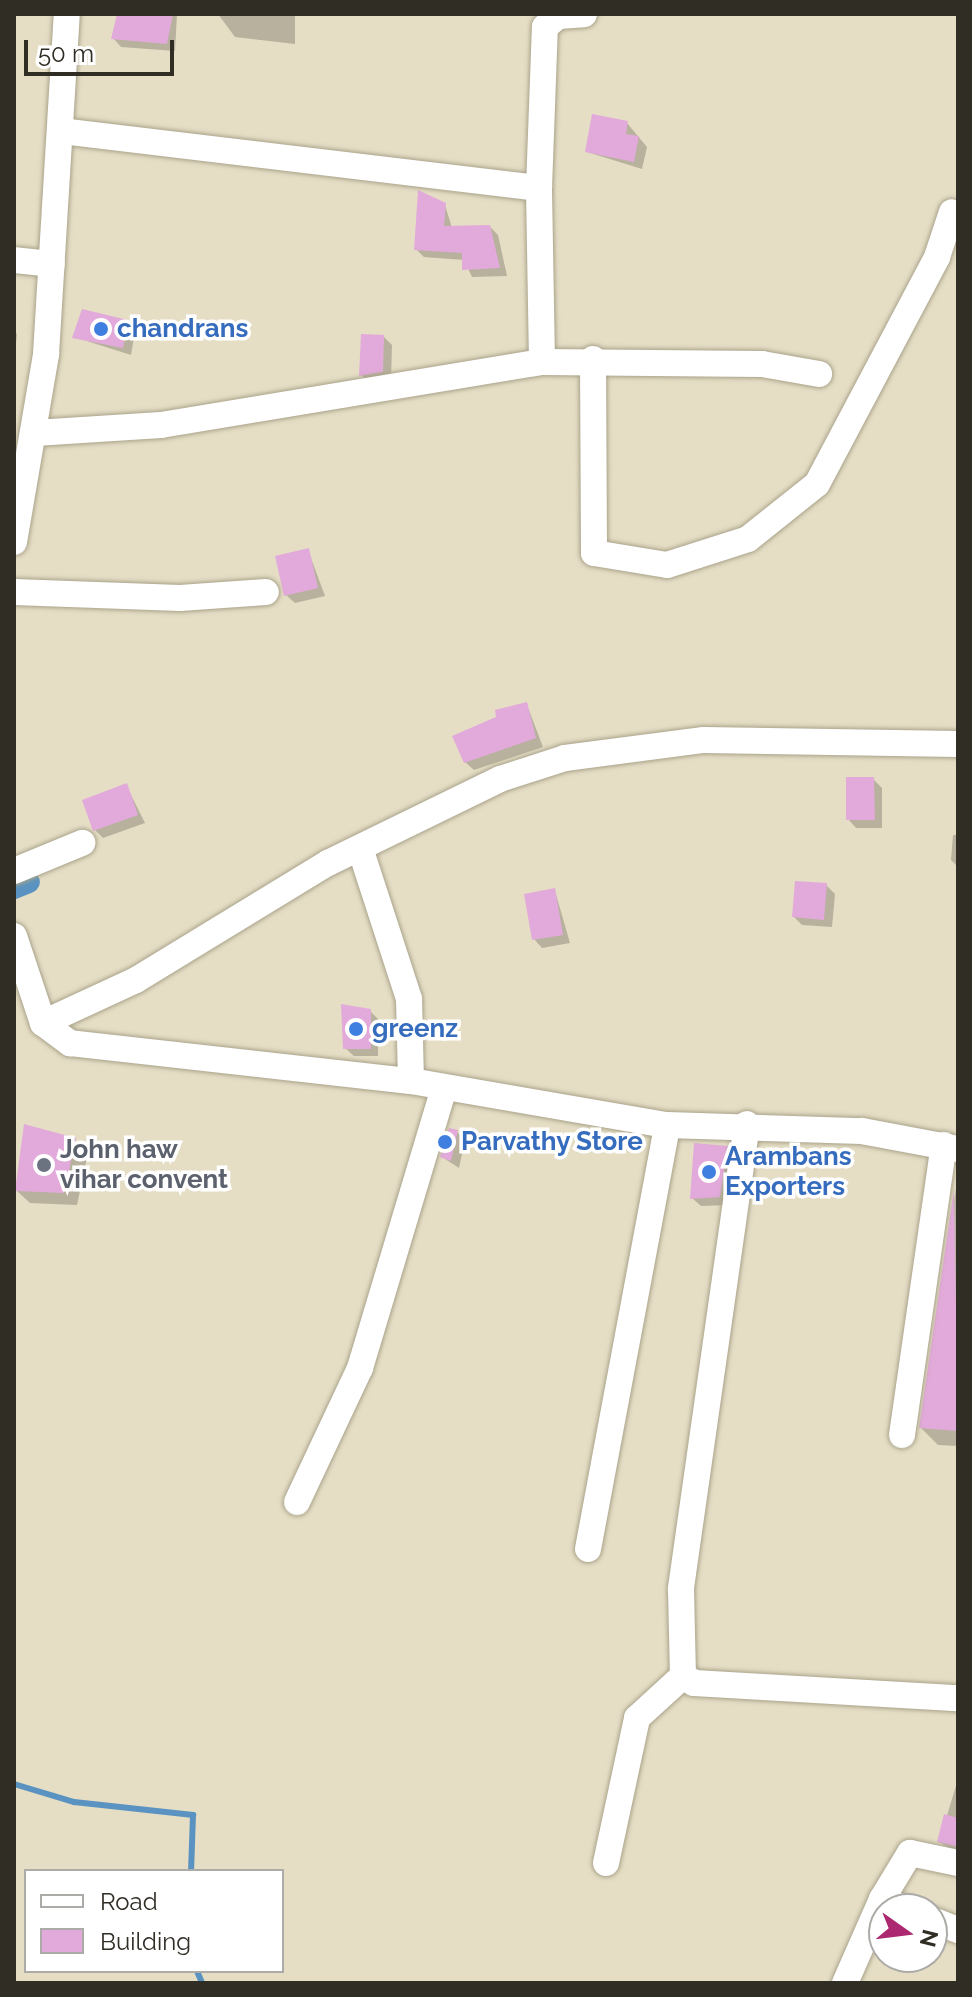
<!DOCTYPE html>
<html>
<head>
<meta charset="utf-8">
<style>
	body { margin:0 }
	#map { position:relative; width:972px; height:1997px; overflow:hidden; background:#e5dec5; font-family:Raleway,sans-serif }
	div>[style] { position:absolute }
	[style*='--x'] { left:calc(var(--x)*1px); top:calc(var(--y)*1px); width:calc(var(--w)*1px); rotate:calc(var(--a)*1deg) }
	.shadow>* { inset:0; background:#0003 }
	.stream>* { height:6px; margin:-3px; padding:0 3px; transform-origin:3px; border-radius:3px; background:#5a93c1 }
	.canal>* { height:22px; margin:-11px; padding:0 11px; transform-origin:11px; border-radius:11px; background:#5a93c1 }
	.building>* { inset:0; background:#e2aada }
	.roads { filter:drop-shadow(0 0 2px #aaa38b) drop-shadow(0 0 2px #aaa38b) }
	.minor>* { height:26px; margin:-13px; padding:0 13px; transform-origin:13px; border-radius:13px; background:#fff }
	.dots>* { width:22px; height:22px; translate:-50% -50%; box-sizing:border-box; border:4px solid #fff; border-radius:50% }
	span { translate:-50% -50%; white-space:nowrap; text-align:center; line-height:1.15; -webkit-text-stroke:7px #fff; paint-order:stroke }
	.shop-label { font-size:26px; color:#366cbe; font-weight:700 }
	.left { translate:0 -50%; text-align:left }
	.worship-label { font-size:26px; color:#5b616d; font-weight:700 }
	.frame { position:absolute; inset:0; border:16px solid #302d24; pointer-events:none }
	.legend { position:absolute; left:24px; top:1869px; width:260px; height:104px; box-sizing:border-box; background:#fff; border:2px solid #acaba7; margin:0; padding:10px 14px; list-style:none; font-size:24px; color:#302d24 }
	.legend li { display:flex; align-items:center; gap:16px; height:40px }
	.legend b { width:40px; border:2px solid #acaba7 }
	.north { position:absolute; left:868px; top:1893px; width:80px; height:80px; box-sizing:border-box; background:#fff; border:2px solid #acaba7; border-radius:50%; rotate:104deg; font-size:22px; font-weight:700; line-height:32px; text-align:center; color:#302d24 }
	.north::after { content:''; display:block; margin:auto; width:28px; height:36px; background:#ac2871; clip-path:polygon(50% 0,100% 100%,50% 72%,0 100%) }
	.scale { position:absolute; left:24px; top:40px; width:150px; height:36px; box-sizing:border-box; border:4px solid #302d24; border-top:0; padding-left:10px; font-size:24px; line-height:28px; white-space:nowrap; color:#302d24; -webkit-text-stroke:6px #fff; paint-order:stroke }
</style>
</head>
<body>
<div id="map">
	<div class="shadow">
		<div style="clip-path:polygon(119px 14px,177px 14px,175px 51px,121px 47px,113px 38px)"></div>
		<div style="clip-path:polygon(218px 14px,295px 14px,295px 44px,235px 37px)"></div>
		<div style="clip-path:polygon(627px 123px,647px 147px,642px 169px,587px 152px)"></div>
		<div style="clip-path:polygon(445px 205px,452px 228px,490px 227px,498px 235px,507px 276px,472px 277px,464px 260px,424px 257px,416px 249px)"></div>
		<div style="clip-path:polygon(126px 322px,135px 331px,131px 355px,74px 337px)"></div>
		<div style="clip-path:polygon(14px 331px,17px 334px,14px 361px)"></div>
		<div style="clip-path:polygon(384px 337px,392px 345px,391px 380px,369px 383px,361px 375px)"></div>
		<div style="clip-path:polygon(308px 550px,325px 596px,295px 603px,286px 595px)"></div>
		<div style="clip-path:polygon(527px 705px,543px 747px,474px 770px,465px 762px)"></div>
		<div style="clip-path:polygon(873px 779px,882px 788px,882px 828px,856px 828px,848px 819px)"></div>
		<div style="clip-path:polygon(126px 785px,145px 823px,103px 838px,95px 830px)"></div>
		<div style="clip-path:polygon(953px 835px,958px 835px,958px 867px,951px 860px)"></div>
		<div style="clip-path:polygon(826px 885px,835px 894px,832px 927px,802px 925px,794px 917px)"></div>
		<div style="clip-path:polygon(555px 891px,570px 943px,542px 948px,534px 939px)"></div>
		<div style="clip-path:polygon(370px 1011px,378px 1019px,378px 1056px,354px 1056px,345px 1048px)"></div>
		<div style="clip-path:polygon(457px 1132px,465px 1140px,459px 1168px,442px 1157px)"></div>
		<div style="clip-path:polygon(75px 1140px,88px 1153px,77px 1205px,30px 1203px,17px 1191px)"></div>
		<div style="clip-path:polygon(727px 1148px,735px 1156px,728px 1205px,701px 1206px,692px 1198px)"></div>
		<div style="clip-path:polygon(958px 1174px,958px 1446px,938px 1445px,921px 1428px)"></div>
		<div style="clip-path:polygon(958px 1779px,958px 1853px,939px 1842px)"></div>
	</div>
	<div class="stream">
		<div style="--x:14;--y:1784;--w:63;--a:16.7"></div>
		<div style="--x:74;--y:1802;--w:120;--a:6.2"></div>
		<div style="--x:193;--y:1815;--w:56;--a:92"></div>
		<div style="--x:197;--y:1971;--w:13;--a:67"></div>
	</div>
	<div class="canal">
		<div style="--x:14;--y:888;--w:16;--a:-22"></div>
	</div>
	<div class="building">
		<div style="clip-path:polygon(117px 14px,173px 14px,167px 44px,111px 39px)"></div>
		<div style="clip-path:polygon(592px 114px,628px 121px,626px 134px,639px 136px,634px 162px,585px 152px)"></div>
		<div style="clip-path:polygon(418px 190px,446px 203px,444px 226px,490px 225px,500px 268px,462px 270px,462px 253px,414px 250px)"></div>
		<div style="clip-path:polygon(82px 309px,128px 320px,123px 348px,72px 338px)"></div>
		<div style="clip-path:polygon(361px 334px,384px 335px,383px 372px,359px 376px)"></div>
		<div style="clip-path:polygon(309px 548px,318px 588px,284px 596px,275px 556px)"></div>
		<div style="clip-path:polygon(527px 702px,536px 738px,464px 763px,452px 736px,496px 717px,495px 710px)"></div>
		<div style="clip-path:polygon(846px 777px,874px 777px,875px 820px,846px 820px)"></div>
		<div style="clip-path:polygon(127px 783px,138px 815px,93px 831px,82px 800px)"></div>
		<div style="clip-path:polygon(795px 881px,827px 883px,824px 920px,792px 917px)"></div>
		<div style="clip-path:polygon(555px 888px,563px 935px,532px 940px,524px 894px)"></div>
		<div style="clip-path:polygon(341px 1004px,371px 1009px,371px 1049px,343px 1049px)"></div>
		<div style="clip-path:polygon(24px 1124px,76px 1138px,64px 1193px,15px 1191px)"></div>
		<div style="clip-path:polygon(449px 1128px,458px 1130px,451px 1161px,440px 1157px)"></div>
		<div style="clip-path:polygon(694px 1143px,728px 1146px,720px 1197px,690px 1199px)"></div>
		<div style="clip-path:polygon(954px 1189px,958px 1431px,919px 1428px)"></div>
		<div style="clip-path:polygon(944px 1814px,958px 1818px,958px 1847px,937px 1842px)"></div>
	</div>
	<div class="roads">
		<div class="minor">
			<div style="--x:539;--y:188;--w:161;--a:-87.9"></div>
			<div style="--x:545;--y:27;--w:17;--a:-40"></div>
			<div style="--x:558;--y:16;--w:26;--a:-4"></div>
			<div style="--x:14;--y:260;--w:38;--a:6"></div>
			<div style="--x:593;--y:359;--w:194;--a:89.7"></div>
			<div style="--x:594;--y:553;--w:74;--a:9.3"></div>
			<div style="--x:667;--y:565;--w:85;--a:-17.8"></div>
			<div style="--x:748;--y:539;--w:88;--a:-38.6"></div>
			<div style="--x:817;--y:484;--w:257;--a:-62.1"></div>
			<div style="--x:937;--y:257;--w:47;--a:-71.6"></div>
			<div style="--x:542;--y:362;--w:220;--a:0.5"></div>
			<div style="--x:762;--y:364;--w:58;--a:10"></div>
			<div style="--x:35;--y:433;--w:126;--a:-3.6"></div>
			<div style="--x:161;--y:425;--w:386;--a:-9.4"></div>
			<div style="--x:542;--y:362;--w:174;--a:-91"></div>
			<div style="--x:539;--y:188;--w:482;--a:-173.2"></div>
			<div style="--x:14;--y:542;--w:191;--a:-80.3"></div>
			<div style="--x:46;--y:354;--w:341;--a:-86.5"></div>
			<div style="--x:14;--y:592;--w:166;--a:2.1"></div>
			<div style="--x:180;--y:598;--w:86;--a:-4"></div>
			<div style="--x:360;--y:848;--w:159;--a:72"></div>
			<div style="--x:409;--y:999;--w:82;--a:88.6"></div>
			<div style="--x:14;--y:871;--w:74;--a:-22.4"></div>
			<div style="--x:14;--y:936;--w:92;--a:71.6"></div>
			<div style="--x:43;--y:1023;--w:34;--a:37"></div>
			<div style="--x:70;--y:1043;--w:343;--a:6.4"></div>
			<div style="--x:411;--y:1081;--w:260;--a:9.8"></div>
			<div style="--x:667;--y:1125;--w:195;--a:1.8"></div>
			<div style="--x:862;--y:1131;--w:98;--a:10.6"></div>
			<div style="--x:43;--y:1023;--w:102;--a:-24.8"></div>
			<div style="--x:136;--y:980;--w:225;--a:-31.4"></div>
			<div style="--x:328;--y:863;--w:191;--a:-26"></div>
			<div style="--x:500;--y:779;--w:68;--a:-17.9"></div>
			<div style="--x:565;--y:758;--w:140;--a:-7.4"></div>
			<div style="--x:704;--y:740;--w:254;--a:0.9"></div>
			<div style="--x:747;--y:1124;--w:470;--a:98.1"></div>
			<div style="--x:681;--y:1589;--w:87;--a:88.7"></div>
			<div style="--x:683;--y:1676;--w:13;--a:32"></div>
			<div style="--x:694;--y:1683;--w:264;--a:3.3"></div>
			<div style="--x:902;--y:1435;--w:293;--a:-81.8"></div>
			<div style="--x:297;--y:1502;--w:148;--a:-64.8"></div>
			<div style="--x:360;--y:1368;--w:292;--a:-73.3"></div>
			<div style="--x:588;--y:1549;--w:431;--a:-79.4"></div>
			<div style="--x:606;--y:1863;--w:148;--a:-77.9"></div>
			<div style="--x:637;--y:1718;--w:62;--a:-42.4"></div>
			<div style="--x:882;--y:1899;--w:54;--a:-58.7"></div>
			<div style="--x:910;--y:1853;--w:49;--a:11.8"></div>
			<div style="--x:932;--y:1920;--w:28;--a:21"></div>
			<div style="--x:845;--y:1983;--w:92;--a:-66.2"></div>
			<div style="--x:882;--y:1899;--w:26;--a:23"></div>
		</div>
	</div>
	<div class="dots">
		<div style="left:101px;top:329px;background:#3f7fe0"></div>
		<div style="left:356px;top:1029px;background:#3f7fe0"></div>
		<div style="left:445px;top:1142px;background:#3f7fe0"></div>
		<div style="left:44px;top:1165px;background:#6b7280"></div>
		<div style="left:709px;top:1172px;background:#3f7fe0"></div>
	</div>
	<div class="shop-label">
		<span class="left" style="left:117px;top:329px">chandrans</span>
		<span class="left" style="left:372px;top:1029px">greenz</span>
		<span class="left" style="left:461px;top:1142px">Parvathy Store</span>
		<span class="left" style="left:725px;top:1172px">Arambans<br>Exporters</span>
	</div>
	<div class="worship-label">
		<span class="left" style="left:60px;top:1165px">John haw<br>vihar convent</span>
	</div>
	<div class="frame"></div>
	<ul class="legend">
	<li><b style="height:10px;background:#fff"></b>Road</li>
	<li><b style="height:22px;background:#e2aada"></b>Building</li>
	</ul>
	<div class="north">N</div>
	<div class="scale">50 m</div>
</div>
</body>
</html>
